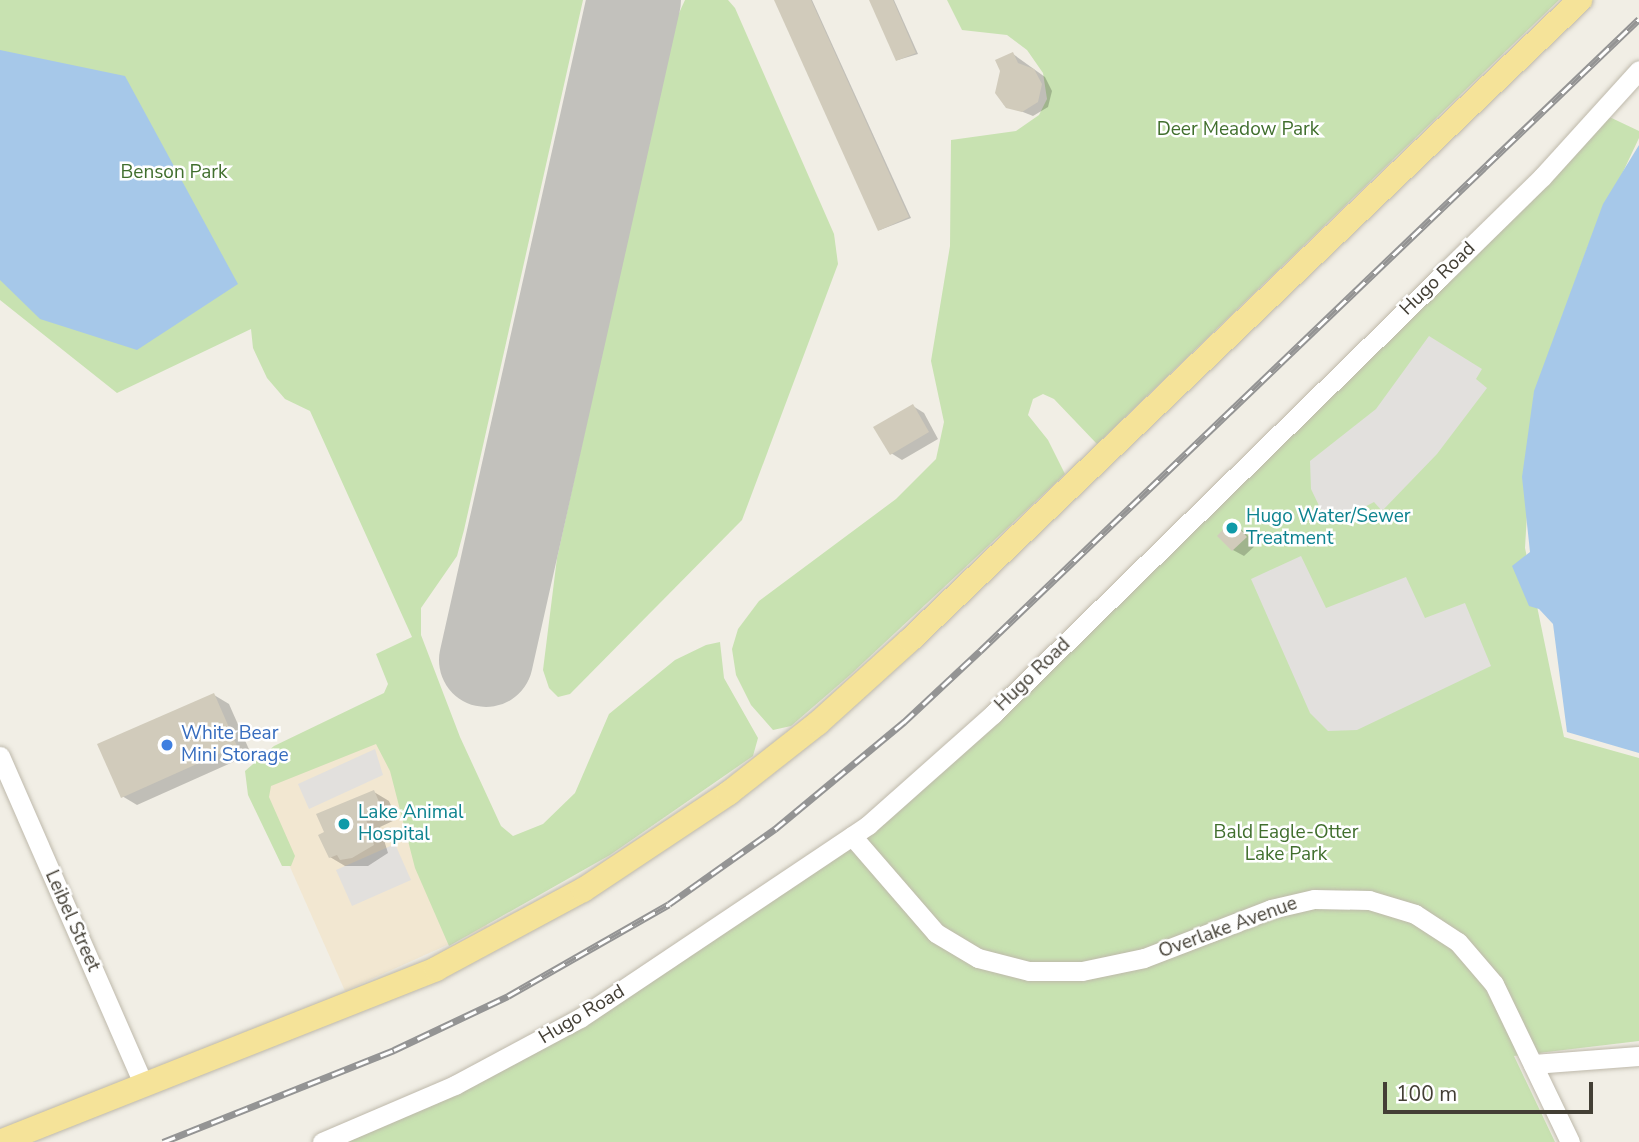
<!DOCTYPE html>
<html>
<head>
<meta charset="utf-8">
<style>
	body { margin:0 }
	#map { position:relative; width:1639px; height:1142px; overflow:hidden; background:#f1eee5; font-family:"Nunito Sans",sans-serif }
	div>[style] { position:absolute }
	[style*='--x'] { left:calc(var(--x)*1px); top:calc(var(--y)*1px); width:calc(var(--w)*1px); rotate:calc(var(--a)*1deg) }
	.commercial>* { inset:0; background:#f2e7d1 }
	.green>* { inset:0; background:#c8e2b1 }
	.parking>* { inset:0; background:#e2e0dd }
	.water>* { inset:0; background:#a6c8e9 }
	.shadow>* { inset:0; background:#0003 }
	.runway>* { height:94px; margin:-47px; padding:0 47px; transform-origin:47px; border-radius:47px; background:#c2c1bc }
	.building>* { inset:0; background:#d1cbbb }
	.roads { filter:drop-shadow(0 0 2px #beb9ab) drop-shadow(0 0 2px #beb9ab) }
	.minor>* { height:19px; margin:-9.5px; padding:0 9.5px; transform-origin:9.5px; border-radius:9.5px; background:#fff }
	.major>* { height:24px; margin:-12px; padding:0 12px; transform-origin:12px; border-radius:12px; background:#f5e399 }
	.rail>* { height:7px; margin-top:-3.5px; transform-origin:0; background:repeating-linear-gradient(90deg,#fff 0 13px,#949494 0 26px); box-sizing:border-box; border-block:2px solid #949494 }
	.dots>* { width:19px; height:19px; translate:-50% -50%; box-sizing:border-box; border:4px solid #fff; border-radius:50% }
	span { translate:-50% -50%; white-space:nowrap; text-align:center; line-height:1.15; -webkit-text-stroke:5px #fff; paint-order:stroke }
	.park-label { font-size:19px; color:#416f2e }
	.street-label { font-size:19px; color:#433f35 }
	.culture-label { font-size:19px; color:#0d838f }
	.left { translate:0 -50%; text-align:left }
	.shop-label { font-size:19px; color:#366cbe }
	.scale { position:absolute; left:1383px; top:1082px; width:210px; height:32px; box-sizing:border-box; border:4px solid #433f35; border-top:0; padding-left:9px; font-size:21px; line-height:24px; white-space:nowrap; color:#433f35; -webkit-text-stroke:5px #fff; paint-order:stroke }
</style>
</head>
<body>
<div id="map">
	<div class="commercial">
		<div style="clip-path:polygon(434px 687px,487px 927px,345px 991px,247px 770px)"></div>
	</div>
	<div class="green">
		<div style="clip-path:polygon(0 0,583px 0,464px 530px,457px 556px,421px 608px,421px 635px,460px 737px,501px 826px,513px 836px,543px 824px,575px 793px,609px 714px,675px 660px,706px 645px,720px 642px,724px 678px,758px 738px,753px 756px,610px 855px,449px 946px,415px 868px,390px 771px,376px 744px,271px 786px,269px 797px,295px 856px,291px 866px,282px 866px,248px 795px,245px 771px,274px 746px,384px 693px,388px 684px,376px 654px,412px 637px,310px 411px,285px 399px,267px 378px,253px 348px,251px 329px,117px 393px,0 300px)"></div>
		<div style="clip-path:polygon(685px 0,728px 0,735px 8px,834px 234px,838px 264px,742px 520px,570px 694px,558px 697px,549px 688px,543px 670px,557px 558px,674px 24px)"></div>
		<div style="clip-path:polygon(947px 0,1559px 0,1097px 444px,1054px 399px,1043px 394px,1033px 399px,1028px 415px,1048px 440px,1065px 474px,850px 675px,791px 726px,773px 730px,751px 705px,736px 675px,732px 649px,738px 629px,759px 601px,896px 499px,936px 459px,944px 422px,931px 361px,950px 246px,951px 140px,1016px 131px,1039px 115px,1047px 99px,1043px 73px,1027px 50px,1007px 35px,962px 30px)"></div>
		<div style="clip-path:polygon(1601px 113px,1639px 131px,1639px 138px,1588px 246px,1534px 394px,1525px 548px,1564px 737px,1639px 758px,1639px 1041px,1514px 1056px,1555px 1142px,326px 1142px,513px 1057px,868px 825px)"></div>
	</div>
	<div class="parking">
		<div style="clip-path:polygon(1429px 336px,1482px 369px,1476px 379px,1487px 388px,1437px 454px,1382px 511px,1374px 502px,1344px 518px,1323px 514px,1311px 489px,1310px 461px,1376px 409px)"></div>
		<div style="clip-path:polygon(1301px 556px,1326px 608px,1406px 577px,1425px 618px,1465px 603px,1491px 666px,1357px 730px,1328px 731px,1310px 713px,1251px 579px)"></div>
		<div style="clip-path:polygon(375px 749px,383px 775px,309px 809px,298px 784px)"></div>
		<div style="clip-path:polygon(395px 844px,411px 880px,352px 906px,336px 870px)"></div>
	</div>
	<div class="water">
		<div style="clip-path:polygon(0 50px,125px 76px,238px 284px,137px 350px,40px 319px,0 280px)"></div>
		<div style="clip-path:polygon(1639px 145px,1639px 753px,1567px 732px,1553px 624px,1539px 609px,1529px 606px,1512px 566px,1530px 552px,1522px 477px,1534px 391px,1603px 204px)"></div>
	</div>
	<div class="shadow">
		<div style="clip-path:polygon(775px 0,812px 0,911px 218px,880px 230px)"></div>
		<div style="clip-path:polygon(870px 0,894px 0,918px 54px,898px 60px)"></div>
		<div style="clip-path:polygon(1013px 54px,1045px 77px,1052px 91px,1048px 107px,1033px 116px,1003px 104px)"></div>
		<div style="clip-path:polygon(913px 406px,924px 413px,938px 439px,902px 460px,891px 453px)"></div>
		<div style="clip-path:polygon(1233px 522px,1257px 544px,1244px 556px,1233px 550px)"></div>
		<div style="clip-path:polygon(214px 695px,229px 704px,251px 754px,137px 805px,122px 796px)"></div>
		<div style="clip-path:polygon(374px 792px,389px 801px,397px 819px,380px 827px,388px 853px,368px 866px,345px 866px,330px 857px)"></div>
	</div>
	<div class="runway">
		<div style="--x:486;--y:660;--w:676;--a:-77.36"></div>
	</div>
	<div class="building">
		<div style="clip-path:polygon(774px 0,811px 0,909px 217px,878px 231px)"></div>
		<div style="clip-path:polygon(869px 0,893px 0,916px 53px,896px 61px)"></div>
		<div style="clip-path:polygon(1013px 52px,1018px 63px,1034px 69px,1042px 84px,1038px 102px,1022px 112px,1006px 108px,995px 93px,1000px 71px,995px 60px)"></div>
		<div style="clip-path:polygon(913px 404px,929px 432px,890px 455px,873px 427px)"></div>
		<div style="clip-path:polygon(1232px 520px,1247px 537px,1232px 551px,1217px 536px)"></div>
		<div style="clip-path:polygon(214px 693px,237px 746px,121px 798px,97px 744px)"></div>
		<div style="clip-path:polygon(374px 790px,383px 811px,366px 819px,374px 845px,352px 858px,340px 860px,337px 855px,329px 858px,318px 835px,324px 832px,316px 814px)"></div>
	</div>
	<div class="roads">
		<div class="minor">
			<div style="--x:0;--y:756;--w:360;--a:66.4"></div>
			<div style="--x:852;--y:836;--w:128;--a:49.1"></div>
			<div style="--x:936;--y:933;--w:49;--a:30.8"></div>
			<div style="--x:978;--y:958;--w:53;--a:14.3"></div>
			<div style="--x:1029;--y:971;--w:53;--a:0"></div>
			<div style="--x:1082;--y:971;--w:63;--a:-11.8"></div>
			<div style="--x:1144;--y:958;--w:136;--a:-21.1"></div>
			<div style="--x:1271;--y:909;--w:44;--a:-13.1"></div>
			<div style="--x:1314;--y:899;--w:55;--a:1"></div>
			<div style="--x:1369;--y:900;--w:48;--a:16.9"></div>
			<div style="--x:1415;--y:914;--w:51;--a:33.1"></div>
			<div style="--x:1458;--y:942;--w:55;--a:49.4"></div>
			<div style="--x:1494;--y:984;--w:175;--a:64.3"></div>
			<div style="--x:1533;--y:1064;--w:106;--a:-4.3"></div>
			<div style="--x:322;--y:1142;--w:145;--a:-23.2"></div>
			<div style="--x:455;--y:1085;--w:142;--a:-28.2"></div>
			<div style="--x:580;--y:1018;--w:347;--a:-33.8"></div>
			<div style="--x:868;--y:825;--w:167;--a:-41.6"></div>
			<div style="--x:993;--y:714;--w:625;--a:-44.35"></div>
			<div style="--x:1440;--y:277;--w:143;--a:-44.4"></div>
			<div style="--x:1542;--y:177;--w:144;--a:-47.8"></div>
		</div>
		<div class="major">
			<div style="--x:0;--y:1142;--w:469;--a:-21.6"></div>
			<div style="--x:436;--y:969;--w:167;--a:-28.3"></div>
			<div style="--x:583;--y:890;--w:175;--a:-33.6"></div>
			<div style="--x:729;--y:793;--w:113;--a:-38.2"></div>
			<div style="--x:818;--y:723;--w:124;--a:-42.1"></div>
			<div style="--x:910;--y:640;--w:927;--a:-43.69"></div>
		</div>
	</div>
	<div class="rail">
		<div style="--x:163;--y:1142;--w:249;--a:-21.7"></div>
		<div style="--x:394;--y:1050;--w:126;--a:-25.3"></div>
		<div style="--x:508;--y:996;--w:185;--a:-29.7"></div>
		<div style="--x:669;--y:904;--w:130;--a:-35.3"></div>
		<div style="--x:775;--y:829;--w:168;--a:-39.7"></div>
		<div style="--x:904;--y:722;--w:104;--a:-43.1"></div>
		<div style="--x:980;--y:651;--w:913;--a:-43.8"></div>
	</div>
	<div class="dots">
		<div style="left:1232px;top:528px;background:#0f9aa8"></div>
		<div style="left:167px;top:745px;background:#3f7fe0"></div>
		<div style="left:344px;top:824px;background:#0f9aa8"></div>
	</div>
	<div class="park-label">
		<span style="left:1238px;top:130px">Deer Meadow Park</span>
		<span style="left:174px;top:173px">Benson Park</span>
		<span style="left:1286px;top:844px">Bald Eagle-Otter<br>Lake Park</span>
	</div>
	<div class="street-label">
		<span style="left:1438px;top:279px;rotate:-44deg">Hugo Road</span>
		<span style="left:1033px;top:675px;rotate:-44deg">Hugo Road</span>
		<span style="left:72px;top:921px;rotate:66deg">Leibel Street</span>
		<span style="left:1228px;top:928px;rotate:-20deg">Overlake Avenue</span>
		<span style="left:582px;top:1015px;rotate:-31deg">Hugo Road</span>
	</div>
	<div class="culture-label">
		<span class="left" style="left:1246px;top:528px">Hugo Water/Sewer<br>Treatment</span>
		<span class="left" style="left:358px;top:824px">Lake Animal<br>Hospital</span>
	</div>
	<div class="shop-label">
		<span class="left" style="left:181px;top:745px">White Bear<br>Mini Storage</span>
	</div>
	<div class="scale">100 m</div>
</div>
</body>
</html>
